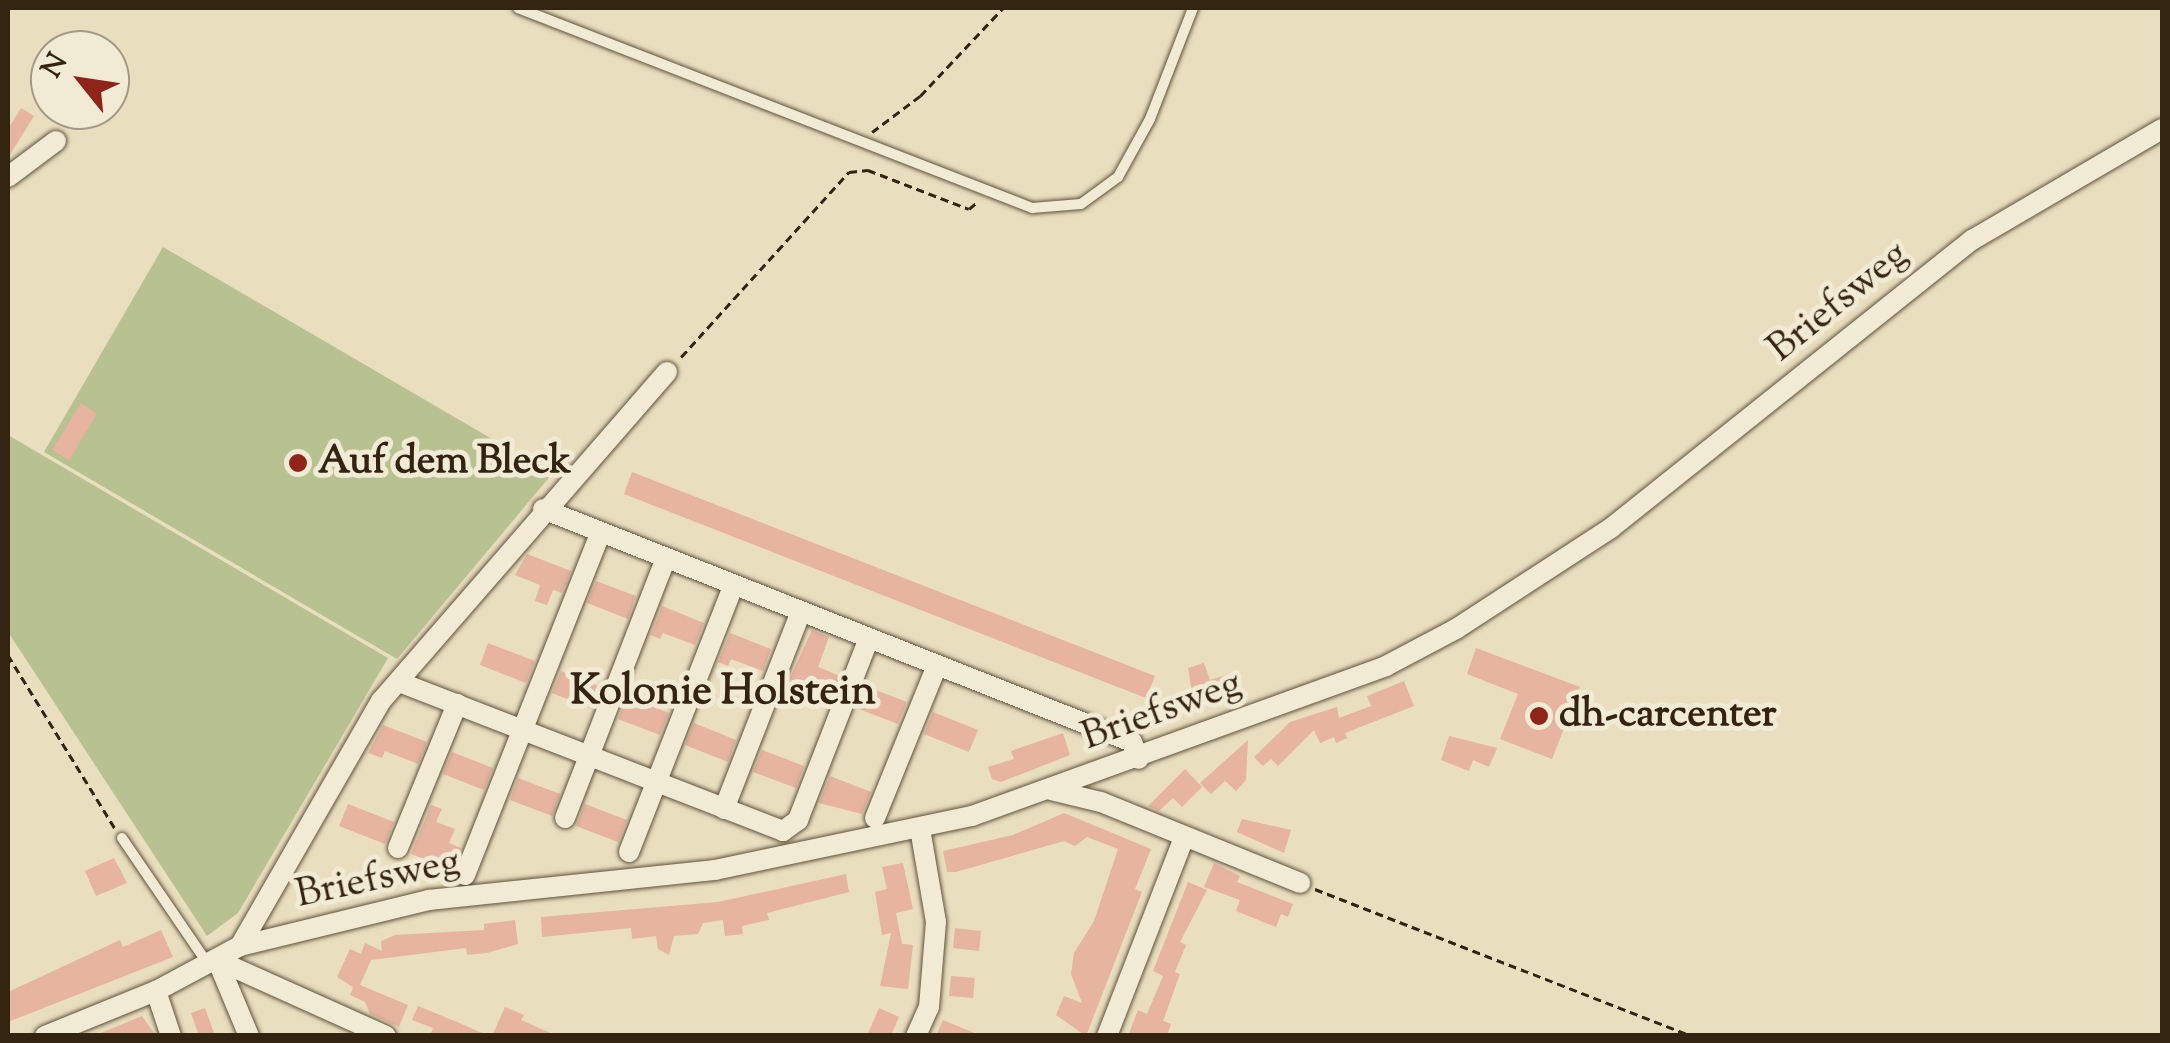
<!DOCTYPE html>
<html>
<head>
<meta charset="utf-8">
<style>
	body { margin:0 }
	#map { position:relative; width:2170px; height:1043px; overflow:hidden; background:#e9debd; font-family:"Sorts Mill Goudy",serif }
	div>[style] { position:absolute }
	[style*='--x'] { left:calc(var(--x)*1px); top:calc(var(--y)*1px); width:calc(var(--w)*1px); rotate:calc(var(--a)*1deg) }
	.green>* { inset:0; background:#b8c190 }
	.building>* { inset:0; background:#e6b49f }
	.path>* { height:2.5px; margin-top:-1.25px; transform-origin:0; background:repeating-linear-gradient(90deg,#332311 0 8px,transparent 0 13px) }
	.roads { filter:drop-shadow(0 0 2px #60523c) drop-shadow(0 0 2px #60523c) }
	.lane>* { height:10px; margin:-5px; padding:0 5px; transform-origin:5px; border-radius:5px; background:#f1ead4 }
	.street>* { height:20px; margin:-10px; padding:0 10px; transform-origin:10px; border-radius:10px; background:#f1ead4 }
	.dots>* { width:28px; height:28px; translate:-50% -50%; box-sizing:border-box; border:5px solid #f1ead4; border-radius:50% }
	span { translate:-50% -50%; white-space:nowrap; text-align:center; line-height:1.15; -webkit-text-stroke:10px #f1ead4; paint-order:stroke }
	.street-label { font-size:40px; color:#332311 }
	.poi-label { font-size:40px; color:#332311; font-weight:700 }
	.left { translate:0 -50%; text-align:left }
	.neighbourhood-label { font-size:42px; color:#332311; font-weight:700 }
	.frame { position:absolute; inset:0; border:10px solid #332311; pointer-events:none }
	.north { position:absolute; left:30px; top:30px; width:100px; height:100px; box-sizing:border-box; background:#f1ead4; border:2px solid #a59a86; border-radius:50%; rotate:300deg; font-size:28px; font-weight:700; line-height:40px; text-align:center; color:#332311 }
	.north::after { content:''; display:block; margin:auto; width:35px; height:45px; background:#8f2418; clip-path:polygon(50% 0,100% 100%,50% 72%,0 100%) }
</style>
</head>
<body>
<div id="map">
	<div class="green">
		<div style="clip-path:polygon(163px 247px,552px 474px,397px 659px,44px 452px)"></div>
		<div style="clip-path:polygon(8px 435px,388px 658px,238px 913px,207px 936px,8px 632px)"></div>
	</div>
	<div class="building">
		<div style="clip-path:polygon(21px 108px,34px 116px,8px 158px,8px 129px)"></div>
		<div style="clip-path:polygon(81px 403px,97px 414px,69px 460px,52px 450px)"></div>
		<div style="clip-path:polygon(632px 472px,1155px 676px,1146px 698px,624px 494px)"></div>
		<div style="clip-path:polygon(527px 554px,571px 571px,562px 593px,553px 590px,547px 605px,535px 601px,540px 585px,515px 575px)"></div>
		<div style="clip-path:polygon(596px 581px,636px 596px,628px 619px,587px 603px)"></div>
		<div style="clip-path:polygon(662px 606px,704px 623px,695px 645px,663px 633px,660px 639px,651px 635px)"></div>
		<div style="clip-path:polygon(812px 630px,829px 637px,818px 667px,840px 676px,831px 698px,788px 682px)"></div>
		<div style="clip-path:polygon(730px 633px,771px 649px,763px 671px,731px 659px,728px 666px,718px 662px)"></div>
		<div style="clip-path:polygon(488px 643px,535px 661px,526px 683px,480px 665px)"></div>
		<div style="clip-path:polygon(1476px 648px,1580px 687px,1552px 759px,1500px 739px,1518px 694px,1467px 674px)"></div>
		<div style="clip-path:polygon(1204px 663px,1210px 680px,1228px 674px,1238px 698px,1211px 708px,1202px 696px,1193px 699px,1188px 668px)"></div>
		<div style="clip-path:polygon(561px 671px,601px 687px,592px 709px,552px 693px)"></div>
		<div style="clip-path:polygon(1404px 681px,1414px 706px,1345px 733px,1347px 738px,1336px 743px,1334px 737px,1320px 743px,1314px 730px,1278px 766px,1271px 759px,1263px 766px,1254px 757px,1290px 722px,1337px 707px,1339px 718px,1371px 706px,1367px 696px)"></div>
		<div style="clip-path:polygon(865px 686px,907px 702px,898px 724px,856px 708px)"></div>
		<div style="clip-path:polygon(627px 697px,669px 713px,660px 735px,618px 719px)"></div>
		<div style="clip-path:polygon(933px 712px,978px 730px,969px 752px,924px 734px)"></div>
		<div style="clip-path:polygon(694px 723px,736px 740px,728px 762px,685px 745px)"></div>
		<div style="clip-path:polygon(383px 725px,427px 742px,418px 764px,385px 751px,382px 758px,368px 753px)"></div>
		<div style="clip-path:polygon(1063px 733px,1070px 755px,1001px 782px,992px 779px,988px 767px,1014px 759px,1011px 751px)"></div>
		<div style="clip-path:polygon(1449px 736px,1497px 748px,1489px 767px,1473px 760px,1469px 771px,1441px 760px)"></div>
		<div style="clip-path:polygon(1248px 740px,1246px 780px,1236px 791px,1225px 781px,1211px 794px,1200px 783px)"></div>
		<div style="clip-path:polygon(762px 750px,804px 766px,796px 788px,753px 772px)"></div>
		<div style="clip-path:polygon(452px 752px,493px 768px,484px 790px,443px 774px)"></div>
		<div style="clip-path:polygon(1185px 769px,1202px 787px,1182px 807px,1173px 798px,1159px 811px,1148px 806px)"></div>
		<div style="clip-path:polygon(830px 776px,871px 792px,862px 814px,819px 803px)"></div>
		<div style="clip-path:polygon(518px 778px,560px 794px,552px 816px,510px 800px)"></div>
		<div style="clip-path:polygon(348px 804px,394px 822px,385px 844px,339px 826px)"></div>
		<div style="clip-path:polygon(585px 804px,627px 820px,618px 842px,576px 826px)"></div>
		<div style="clip-path:polygon(431px 805px,442px 809px,436px 822px,455px 829px,449px 843px,461px 848px,452px 870px,411px 854px)"></div>
		<div style="clip-path:polygon(1064px 813px,1151px 849px,1135px 889px,1142px 892px,1086px 1036px,1056px 1015px,1064px 996px,1082px 1003px,1071px 974px,1074px 953px,1094px 921px,1118px 849px,1087px 837px,1075px 846px,1064px 841px,956px 872px,947px 872px,943px 851px,1013px 835px)"></div>
		<div style="clip-path:polygon(1242px 819px,1291px 830px,1284px 853px,1237px 832px)"></div>
		<div style="clip-path:polygon(114px 858px,127px 883px,96px 896px,85px 871px)"></div>
		<div style="clip-path:polygon(903px 863px,913px 909px,896px 913px,902px 944px,913px 945px,908px 989px,880px 986px,891px 933px,882px 935px,875px 892px,887px 889px,882px 867px)"></div>
		<div style="clip-path:polygon(1214px 863px,1240px 876px,1237px 882px,1293px 904px,1288px 917px,1281px 914px,1276px 927px,1236px 911px,1240px 900px,1204px 887px)"></div>
		<div style="clip-path:polygon(846px 874px,849px 892px,767px 913px,769px 920px,742px 926px,743px 934px,725px 936px,723px 920px,703px 923px,698px 934px,674px 936px,669px 955px,658px 949px,656px 936px,632px 939px,631px 928px,542px 937px,541px 917px,718px 902px)"></div>
		<div style="clip-path:polygon(1188px 882px,1207px 890px,1180px 942px,1186px 945px,1175px 972px,1180px 974px,1163px 1021px,1171px 1024px,1167px 1036px,1128px 1036px,1138px 1010px,1147px 1014px,1163px 976px,1153px 971px)"></div>
		<div style="clip-path:polygon(515px 920px,518px 944px,487px 953px,467px 955px,466px 948px,371px 960px,360px 985px,408px 1005px,399px 1027px,370px 1014px,365px 1002px,350px 995px,353px 987px,337px 977px,350px 949px,361px 954px,365px 943px,382px 951px,381px 941px,395px 935px,484px 930px,484px 924px)"></div>
		<div style="clip-path:polygon(955px 928px,981px 931px,979px 951px,953px 948px)"></div>
		<div style="clip-path:polygon(161px 930px,173px 957px,8px 1022px,8px 992px,120px 940px,123px 947px)"></div>
		<div style="clip-path:polygon(951px 976px,975px 978px,973px 998px,949px 996px)"></div>
		<div style="clip-path:polygon(418px 1006px,457px 1022px,489px 1036px,430px 1036px,433px 1028px,412px 1020px)"></div>
		<div style="clip-path:polygon(505px 1007px,524px 1015px,521px 1020px,557px 1036px,492px 1036px)"></div>
		<div style="clip-path:polygon(205px 1008px,215px 1036px,199px 1036px,191px 1013px)"></div>
		<div style="clip-path:polygon(879px 1008px,899px 1017px,891px 1036px,867px 1036px)"></div>
		<div style="clip-path:polygon(142px 1016px,156px 1036px,96px 1036px,96px 1035px)"></div>
		<div style="clip-path:polygon(943px 1020px,979px 1035px,979px 1036px,936px 1036px)"></div>
	</div>
	<div class="path">
		<div style="--x:872;--y:132;--w:60;--a:-36.9"></div>
		<div style="--x:920;--y:96;--w:121;--a:-46.7"></div>
		<div style="--x:681;--y:357;--w:250;--a:-47.8"></div>
		<div style="--x:849;--y:172;--w:19;--a:-6"></div>
		<div style="--x:868;--y:170;--w:108;--a:21.1"></div>
		<div style="--x:969;--y:209;--w:9;--a:-41"></div>
		<div style="--x:8;--y:655;--w:203;--a:58.3"></div>
		<div style="--x:1315;--y:889;--w:405;--a:21.3"></div>
	</div>
	<div class="roads">
		<div class="lane">
			<div style="--x:518;--y:8;--w:552;--a:21.26"></div>
			<div style="--x:1032;--y:208;--w:49;--a:-4.7"></div>
			<div style="--x:1081;--y:204;--w:46;--a:-36.1"></div>
			<div style="--x:1118;--y:177;--w:66;--a:-61.1"></div>
			<div style="--x:1150;--y:119;--w:119;--a:-68.8"></div>
			<div style="--x:122;--y:838;--w:153;--a:55.7"></div>
		</div>
		<div class="street">
			<div style="--x:8;--y:177;--w:60;--a:-36.9"></div>
			<div style="--x:543;--y:509;--w:633;--a:21.58"></div>
			<div style="--x:1132;--y:742;--w:18;--a:68"></div>
			<div style="--x:399;--y:682;--w:412;--a:21.2"></div>
			<div style="--x:783;--y:831;--w:19;--a:-36"></div>
			<div style="--x:798;--y:820;--w:195;--a:-68.7"></div>
			<div style="--x:1051;--y:790;--w:51;--a:13.5"></div>
			<div style="--x:1101;--y:802;--w:215;--a:22.1"></div>
			<div style="--x:724;--y:809;--w:212;--a:-68.7"></div>
			<div style="--x:565;--y:818;--w:277;--a:-68.8"></div>
			<div style="--x:875;--y:818;--w:165;--a:-67.9"></div>
			<div style="--x:398;--y:848;--w:156;--a:-67.7"></div>
			<div style="--x:629;--y:852;--w:286;--a:-68.6"></div>
			<div style="--x:465;--y:875;--w:367;--a:-68.4"></div>
			<div style="--x:240;--y:946;--w:283;--a:-60.1"></div>
			<div style="--x:381;--y:701;--w:436;--a:-49"></div>
			<div style="--x:217;--y:960;--w:185;--a:24.2"></div>
			<div style="--x:218;--y:962;--w:80;--a:67.3"></div>
			<div style="--x:156;--y:991;--w:47;--a:71.6"></div>
			<div style="--x:45;--y:1036;--w:120;--a:-22.1"></div>
			<div style="--x:156;--y:991;--w:95;--a:-28.2"></div>
			<div style="--x:240;--y:946;--w:195;--a:-13.7"></div>
			<div style="--x:429;--y:900;--w:288;--a:-6"></div>
			<div style="--x:715;--y:870;--w:263;--a:-11.9"></div>
			<div style="--x:972;--y:816;--w:440;--a:-19.9"></div>
			<div style="--x:1386;--y:666;--w:79;--a:-27.9"></div>
			<div style="--x:1456;--y:629;--w:185;--a:-33.1"></div>
			<div style="--x:1611;--y:528;--w:462;--a:-38.6"></div>
			<div style="--x:1972;--y:240;--w:220;--a:-30.3"></div>
			<div style="--x:916;--y:1036;--w:32;--a:-66"></div>
			<div style="--x:929;--y:1007;--w:85;--a:-85.3"></div>
			<div style="--x:936;--y:922;--w:95;--a:-99.7"></div>
			<div style="--x:1107;--y:1036;--w:213;--a:-68.8"></div>
		</div>
	</div>
	<div class="dots">
		<div style="left:298px;top:463px;background:#8f2418"></div>
		<div style="left:1539px;top:716px;background:#8f2418"></div>
	</div>
	<div class="street-label">
		<span style="left:1839px;top:303px;rotate:-39deg">Briefsweg</span>
		<span style="left:1162px;top:712px;rotate:-20deg">Briefsweg</span>
		<span style="left:378px;top:880px;rotate:-12deg">Briefsweg</span>
	</div>
	<div class="poi-label">
		<span class="left" style="left:318px;top:463px">Auf dem Bleck</span>
		<span class="left" style="left:1559px;top:716px">dh-carcenter</span>
	</div>
	<div class="neighbourhood-label">
		<span style="left:723px;top:693px">Kolonie Holstein</span>
	</div>
	<div class="frame"></div>
	<div class="north">N</div>
</div>
</body>
</html>
